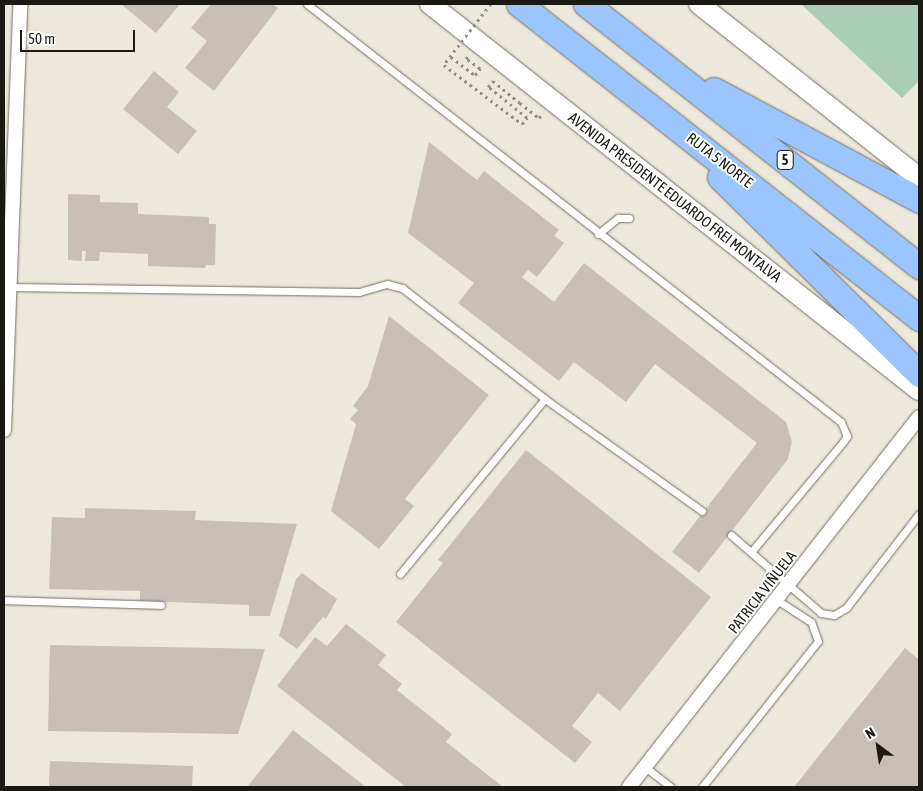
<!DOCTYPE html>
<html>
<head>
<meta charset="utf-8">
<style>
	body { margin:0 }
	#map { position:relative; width:923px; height:791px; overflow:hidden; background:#ede8dc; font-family:"Asap Condensed",sans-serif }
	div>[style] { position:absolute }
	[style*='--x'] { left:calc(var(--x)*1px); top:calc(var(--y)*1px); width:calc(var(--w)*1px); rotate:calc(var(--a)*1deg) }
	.green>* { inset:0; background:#abccb6 }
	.building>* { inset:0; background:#cabfb7 }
	.path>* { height:2.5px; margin-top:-1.25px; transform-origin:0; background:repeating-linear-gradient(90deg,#928f86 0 2.5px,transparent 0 6.5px) }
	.roads { filter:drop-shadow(0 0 1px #736e64) drop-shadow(0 0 1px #736e64) }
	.service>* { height:7px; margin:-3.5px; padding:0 3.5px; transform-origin:3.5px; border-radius:3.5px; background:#fff }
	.minor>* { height:14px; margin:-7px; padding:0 7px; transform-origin:7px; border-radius:7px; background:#fff }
	.secondary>* { height:20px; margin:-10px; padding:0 10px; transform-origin:10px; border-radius:10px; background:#fff }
	.motorway>* { height:25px; margin:-12.5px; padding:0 12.5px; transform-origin:12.5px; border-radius:12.5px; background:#9ac5fe }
	.path-bridge>* { height:2.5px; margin-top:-1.25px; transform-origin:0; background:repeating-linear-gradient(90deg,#928f86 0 2.5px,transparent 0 6.5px) }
	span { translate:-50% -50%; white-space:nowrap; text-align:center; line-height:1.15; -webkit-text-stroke:4px #fff; paint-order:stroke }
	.shield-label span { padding:1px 4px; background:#fff; border:1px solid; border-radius:4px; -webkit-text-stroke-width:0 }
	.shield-label { font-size:14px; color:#1a1914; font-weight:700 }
	.street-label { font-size:15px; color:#1a1914 }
	.frame { position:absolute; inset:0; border:5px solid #1a1914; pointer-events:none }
	.north { position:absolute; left:853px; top:721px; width:50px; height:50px; -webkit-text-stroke:4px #fff; paint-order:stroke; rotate:329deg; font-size:14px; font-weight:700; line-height:20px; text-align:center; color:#1a1914 }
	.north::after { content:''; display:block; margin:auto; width:18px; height:22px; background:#1a1914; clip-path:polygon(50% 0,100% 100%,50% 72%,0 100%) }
	.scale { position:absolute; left:20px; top:30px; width:115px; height:22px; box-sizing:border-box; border:2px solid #1a1914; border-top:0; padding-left:6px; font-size:15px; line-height:18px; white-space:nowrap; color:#1a1914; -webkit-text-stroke:4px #fff; paint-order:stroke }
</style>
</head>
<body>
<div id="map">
	<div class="green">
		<div style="clip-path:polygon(801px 4px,919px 4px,919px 81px,902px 98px)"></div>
	</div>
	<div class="building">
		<div style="clip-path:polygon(121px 4px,180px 4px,156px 33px)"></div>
		<div style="clip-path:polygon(211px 4px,272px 4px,278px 8px,214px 91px,185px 68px,207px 41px,191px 28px)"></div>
		<div style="clip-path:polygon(154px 71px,179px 92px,167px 107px,197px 131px,178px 154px,123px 109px)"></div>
		<div style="clip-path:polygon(429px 142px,477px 180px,484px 171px,559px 230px,554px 236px,564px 243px,537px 277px,528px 270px,522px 277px,554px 302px,584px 263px,786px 422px,792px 442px,788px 459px,699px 573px,672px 552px,757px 443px,655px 364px,626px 402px,574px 362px,559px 381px,458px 303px,474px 283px,408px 233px)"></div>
		<div style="clip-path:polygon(68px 194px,100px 195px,100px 202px,138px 203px,138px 214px,209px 217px,209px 224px,216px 224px,215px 265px,206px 265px,205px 268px,148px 266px,148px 254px,100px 252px,99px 261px,85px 261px,86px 251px,82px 251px,82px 261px,68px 260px)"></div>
		<div style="clip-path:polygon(389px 316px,489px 395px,405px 499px,414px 506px,379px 549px,331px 511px,356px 424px,350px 419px,358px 410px,353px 406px,368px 386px)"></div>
		<div style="clip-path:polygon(526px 450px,711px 597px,620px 711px,598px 693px,572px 726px,592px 742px,575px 763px,396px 622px,443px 563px,438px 560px)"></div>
		<div style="clip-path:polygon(85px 508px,196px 511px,195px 520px,297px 524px,270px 616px,249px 616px,249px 605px,140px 601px,140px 591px,49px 589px,52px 517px,85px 518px)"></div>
		<div style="clip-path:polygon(302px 573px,337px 599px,326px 619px,323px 617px,297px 649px,279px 636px,296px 579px)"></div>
		<div style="clip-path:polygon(346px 624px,386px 655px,378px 665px,402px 684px,397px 690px,452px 734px,446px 742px,503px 787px,406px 787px,277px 686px,315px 637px,327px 646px)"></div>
		<div style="clip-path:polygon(50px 645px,265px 649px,238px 734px,48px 731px)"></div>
		<div style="clip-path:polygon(905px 648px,919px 660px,918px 787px,794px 787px)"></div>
		<div style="clip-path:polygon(293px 730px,366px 787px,247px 787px)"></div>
		<div style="clip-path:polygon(50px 761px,193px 766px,192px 787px,49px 787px)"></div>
	</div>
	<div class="path">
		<div style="--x:451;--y:57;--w:30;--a:37"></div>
		<div style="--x:475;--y:75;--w:8;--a:-50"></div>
		<div style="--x:480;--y:69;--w:17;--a:-144"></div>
		<div style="--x:466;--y:59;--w:5;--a:-53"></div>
		<div style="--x:520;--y:103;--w:24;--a:38"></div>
		<div style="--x:539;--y:118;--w:5;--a:-53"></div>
	</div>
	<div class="roads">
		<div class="service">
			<div style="--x:307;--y:4;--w:678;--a:38.05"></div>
			<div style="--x:841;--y:422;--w:15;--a:67"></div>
			<div style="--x:847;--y:436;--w:7;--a:124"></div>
			<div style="--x:843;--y:442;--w:143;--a:129.9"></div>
			<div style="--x:598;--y:234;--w:26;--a:-39"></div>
			<div style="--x:618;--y:218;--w:11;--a:0"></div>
			<div style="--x:9;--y:287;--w:350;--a:0.8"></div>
			<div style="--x:359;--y:292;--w:29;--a:-16"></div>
			<div style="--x:387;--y:284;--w:16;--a:15"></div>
			<div style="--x:402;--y:288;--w:181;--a:37.8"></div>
			<div style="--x:545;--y:399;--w:193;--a:35.5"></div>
			<div style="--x:731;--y:535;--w:119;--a:40.9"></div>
			<div style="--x:821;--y:613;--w:13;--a:9"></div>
			<div style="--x:834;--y:615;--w:14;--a:-30"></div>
			<div style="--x:846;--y:608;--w:119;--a:-52.2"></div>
			<div style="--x:400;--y:574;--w:227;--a:-50.4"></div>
			<div style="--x:4;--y:600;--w:157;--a:1.8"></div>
			<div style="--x:645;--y:767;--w:33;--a:38"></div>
			<div style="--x:702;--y:787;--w:186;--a:-51.5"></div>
			<div style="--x:818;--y:641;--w:20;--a:-110"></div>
			<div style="--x:811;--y:622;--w:40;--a:-147.1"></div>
		</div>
		<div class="minor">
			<div style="--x:4;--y:430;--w:426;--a:-87.8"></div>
			<div style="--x:629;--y:787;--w:470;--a:-51.9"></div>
		</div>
		<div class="secondary">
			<div style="--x:430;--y:4;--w:623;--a:38.29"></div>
			<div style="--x:699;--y:4;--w:280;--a:38.3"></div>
		</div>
		<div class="motorway">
			<div style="--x:519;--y:4;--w:509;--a:38.13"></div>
			<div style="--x:586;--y:4;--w:424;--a:38.2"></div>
			<div style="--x:714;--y:90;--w:233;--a:28.2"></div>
			<div style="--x:720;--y:177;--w:280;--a:44.7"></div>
		</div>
	</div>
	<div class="path-bridge">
		<div style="--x:491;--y:4;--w:77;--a:127.6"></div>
		<div style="--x:444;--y:65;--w:98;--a:37.1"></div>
		<div style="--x:522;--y:124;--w:8;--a:-50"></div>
		<div style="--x:527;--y:118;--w:50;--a:-141.5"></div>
		<div style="--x:488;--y:87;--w:8;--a:-50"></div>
		<div style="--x:493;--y:81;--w:35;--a:39"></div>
	</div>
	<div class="shield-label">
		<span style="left:785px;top:160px">5</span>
	</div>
	<div class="street-label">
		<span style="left:720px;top:160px;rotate:38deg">RUTA 5 NORTE</span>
		<span style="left:675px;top:197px;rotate:38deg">AVENIDA PRESIDENTE EDUARDO FREI MONTALVA</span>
		<span style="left:762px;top:592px;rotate:-52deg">PATRICIA VIÑUELA</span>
	</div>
	<div class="frame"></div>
	<div class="north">N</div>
	<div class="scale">50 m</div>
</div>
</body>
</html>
